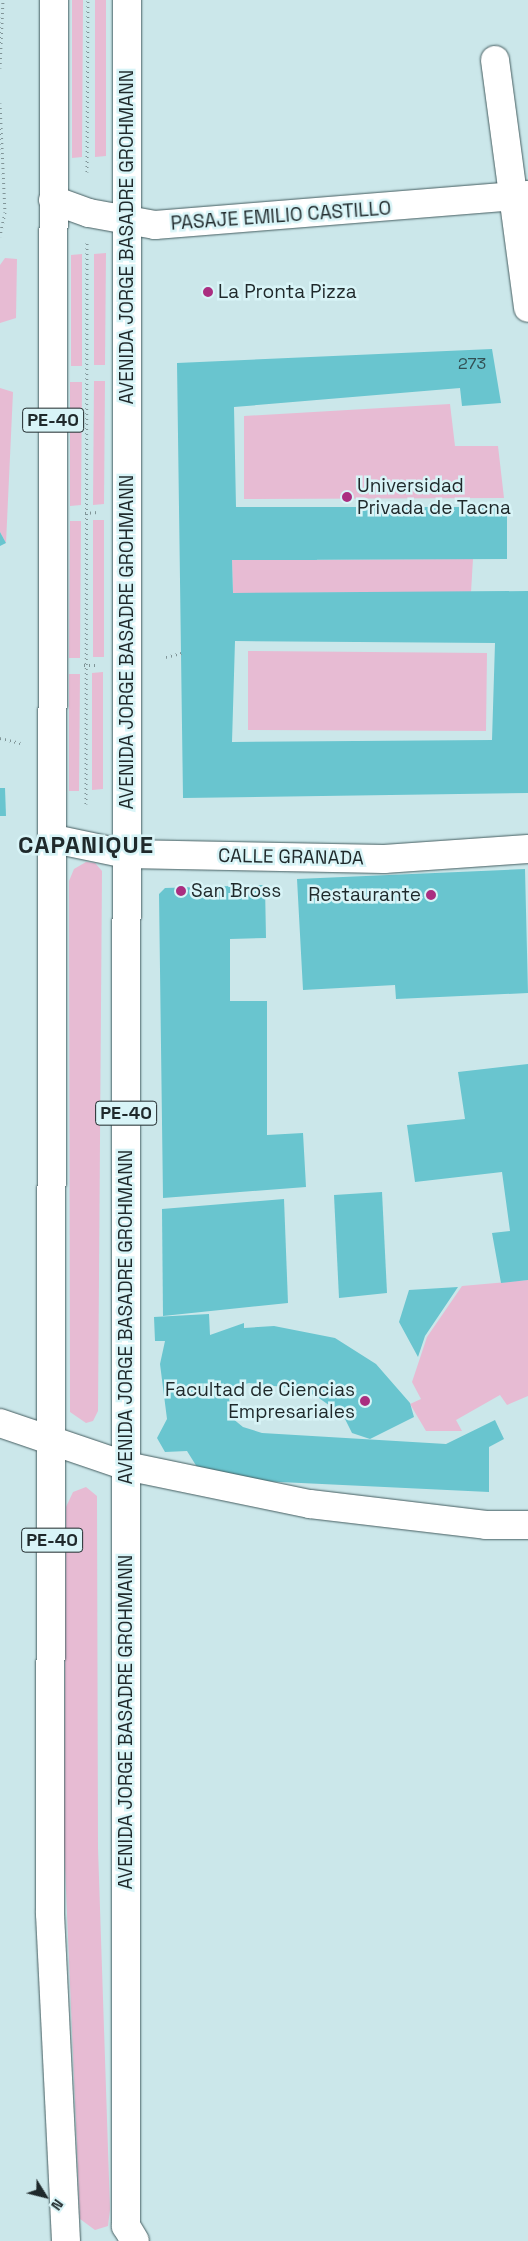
<!DOCTYPE html>
<html>
<head>
<meta charset="utf-8">
<style>
	body { margin:0 }
	#map { position:relative; width:528px; height:2241px; overflow:hidden; background:#cbe7ea; font-family:"Space Grotesk",sans-serif }
	div>[style] { position:absolute }
	[style*='--x'] { left:calc(var(--x)*1px); top:calc(var(--y)*1px); width:calc(var(--w)*1px); rotate:calc(var(--a)*1deg) }
	.green>* { inset:0; background:#e7bbd3 }
	.building>* { inset:0; background:#69c5cf }
	.path>* { height:3px; margin-top:-1.5px; transform-origin:0; background:repeating-linear-gradient(90deg,#809497 0 1px,transparent 0 5px) }
	.roads { filter:drop-shadow(0 0 1px #455d60) drop-shadow(0 0 1px #455d60) }
	.minor>* { height:28px; margin:-14px; padding:0 14px; transform-origin:14px; border-radius:14px; background:#fff }
	.highway>* { height:28px; margin:-14px; padding:0 14px; transform-origin:14px; border-radius:14px; background:#fff }
	.dots>* { width:14px; height:14px; translate:-50% -50%; box-sizing:border-box; border:2px solid #d8f4f7; border-radius:50% }
	span { translate:-50% -50%; white-space:nowrap; text-align:center; line-height:1.15; -webkit-text-stroke:5px #d8f4f7; paint-order:stroke }
	.number-label { font-size:16px; color:#325054 }
	.number-label span { -webkit-text-stroke-width:0 }
	.shield-label span { padding:1px 4px; background:#d8f4f7; border:1px solid; border-radius:4px; -webkit-text-stroke-width:0 }
	.shield-label { font-size:18px; color:#1f292b; font-weight:700 }
	.street-label { font-size:19px; color:#1f292b }
	.poi-label { font-size:19px; color:#1f292b }
	.left { translate:0 -50%; text-align:left }
	.right { translate:-100% -50%; text-align:right }
	.district-label { font-size:24px; color:#1f292b; font-weight:700; letter-spacing:1px }
	.north { position:absolute; left:20px; top:2171px; width:50px; height:50px; -webkit-text-stroke:4px #d8f4f7; paint-order:stroke; rotate:126deg; font-size:14px; font-weight:700; line-height:20px; text-align:center; color:#1f292b }
	.north::after { content:''; display:block; margin:auto; width:18px; height:22px; background:#1f292b; clip-path:polygon(50% 0,100% 100%,50% 72%,0 100%) }
</style>
</head>
<body>
<div id="map">
	<div class="green">
		<div style="clip-path:polygon(72px 0,83px 0,82px 157px,72px 158px)"></div>
		<div style="clip-path:polygon(95px 0,106px 0,106px 156px,95px 157px)"></div>
		<div style="clip-path:polygon(106px 253px,105px 365px,94px 365px,94px 254px)"></div>
		<div style="clip-path:polygon(82px 254px,82px 366px,71px 366px,71px 255px)"></div>
		<div style="clip-path:polygon(5px 258px,17px 259px,16px 318px,0 323px,0 265px)"></div>
		<div style="clip-path:polygon(94px 381px,105px 381px,104px 504px,93px 505px)"></div>
		<div style="clip-path:polygon(70px 382px,82px 382px,81px 505px,70px 506px)"></div>
		<div style="clip-path:polygon(0 388px,13px 392px,6px 543px,0 532px)"></div>
		<div style="clip-path:polygon(450px 404px,455px 446px,498px 446px,504px 498px,244px 499px,244px 416px)"></div>
		<div style="clip-path:polygon(93px 520px,104px 520px,104px 657px,93px 657px)"></div>
		<div style="clip-path:polygon(70px 521px,81px 521px,80px 658px,69px 658px)"></div>
		<div style="clip-path:polygon(473px 559px,471px 592px,233px 593px,232px 560px)"></div>
		<div style="clip-path:polygon(248px 651px,487px 653px,486px 731px,248px 730px)"></div>
		<div style="clip-path:polygon(103px 672px,103px 789px,92px 790px,92px 673px)"></div>
		<div style="clip-path:polygon(69px 674px,80px 674px,79px 791px,69px 791px)"></div>
		<div style="clip-path:polygon(86px 862px,95px 863px,102px 871px,98px 1411px,93px 1421px,86px 1423px,70px 1412px,69px 881px,74px 869px)"></div>
		<div style="clip-path:polygon(528px 1280px,528px 1396px,507px 1405px,500px 1395px,456px 1420px,462px 1431px,426px 1431px,410px 1404px,421px 1399px,412px 1382px,427px 1337px,462px 1286px)"></div>
		<div style="clip-path:polygon(86px 1487px,97px 1496px,98px 1848px,110px 2209px,108px 2226px,95px 2230px,80px 2219px,64px 1843px,66px 1507px,73px 1492px)"></div>
	</div>
	<div class="building">
		<div style="clip-path:polygon(evenodd,492px 349px,501px 403px,462px 406px,460px 388px,234px 407px,236px 507px,507px 507px,507px 559px,232px 560px,233px 593px,528px 591px,528px 793px,183px 798px,177px 363px,492px 349px,235px 641px,495px 643px,492px 740px,232px 742px,235px 641px)"></div>
		<div style="clip-path:polygon(0 532px,6px 543px,0 546px)"></div>
		<div style="clip-path:polygon(0 788px,5px 788px,6px 816px,0 816px)"></div>
		<div style="clip-path:polygon(525px 869px,528px 993px,396px 999px,395px 985px,303px 990px,297px 879px)"></div>
		<div style="clip-path:polygon(265px 885px,266px 938px,230px 939px,230px 1001px,267px 1001px,267px 1135px,303px 1133px,306px 1187px,163px 1198px,159px 894px,165px 888px)"></div>
		<div style="clip-path:polygon(528px 1064px,528px 1280px,501px 1283px,492px 1233px,510px 1231px,502px 1172px,415px 1182px,407px 1125px,465px 1119px,458px 1072px)"></div>
		<div style="clip-path:polygon(382px 1192px,387px 1293px,339px 1298px,334px 1195px)"></div>
		<div style="clip-path:polygon(284px 1199px,288px 1303px,163px 1316px,162px 1209px)"></div>
		<div style="clip-path:polygon(458px 1287px,425px 1336px,418px 1357px,399px 1322px,409px 1290px)"></div>
		<div style="clip-path:polygon(209px 1314px,210px 1335px,244px 1323px,244px 1328px,274px 1326px,335px 1338px,376px 1364px,410px 1403px,414px 1417px,370px 1439px,352px 1433px,343px 1415px,316px 1396px,299px 1389px,249px 1383px,238px 1386px,229px 1398px,232px 1418px,243px 1427px,262px 1433px,446px 1444px,495px 1420px,504px 1439px,489px 1447px,489px 1492px,236px 1480px,197px 1467px,187px 1451px,165px 1452px,157px 1438px,167px 1419px,160px 1364px,165px 1341px,155px 1341px,154px 1317px)"></div>
	</div>
	<div class="path">
		<div style="--x:0;--y:68;--w:68;--a:-87.5"></div>
		<div style="--x:0;--y:103;--w:109;--a:87.4"></div>
		<div style="--x:5;--y:212;--w:25;--a:102"></div>
		<div style="--x:87;--y:172;--w:172;--a:-89.7"></div>
		<div style="--x:85;--y:513;--w:13;--a:-4"></div>
		<div style="--x:166;--y:657;--w:16;--a:-15"></div>
		<div style="--x:84;--y:665;--w:14;--a:0"></div>
		<div style="--x:0;--y:738;--w:21;--a:14"></div>
		<div style="--x:86;--y:804;--w:562;--a:-89.9"></div>
	</div>
	<div class="roads">
		<div class="minor">
			<div style="--x:495;--y:60;--w:250;--a:82.4"></div>
			<div style="--x:53;--y:200;--w:38;--a:20"></div>
			<div style="--x:89;--y:213;--w:67;--a:10.3"></div>
			<div style="--x:155;--y:225;--w:374;--a:-4.6"></div>
			<div style="--x:54;--y:839;--w:74;--a:11.8"></div>
			<div style="--x:126;--y:854;--w:258;--a:1.1"></div>
			<div style="--x:384;--y:859;--w:144;--a:-4"></div>
			<div style="--x:0;--y:1423;--w:133;--a:18.8"></div>
			<div style="--x:126;--y:1466;--w:188;--a:11.7"></div>
			<div style="--x:310;--y:1504;--w:177;--a:6.8"></div>
			<div style="--x:486;--y:1525;--w:42;--a:0"></div>
		</div>
		<div class="highway">
			<div style="--x:54;--y:0;--w:1914;--a:90.12"></div>
			<div style="--x:50;--y:1914;--w:327;--a:87.2"></div>
			<div style="--x:127;--y:0;--w:2226;--a:90.03"></div>
			<div style="--x:126;--y:2226;--w:17;--a:59"></div>
		</div>
	</div>
	<div class="dots">
		<div style="left:208px;top:292px;background:#aa2e80"></div>
		<div style="left:347px;top:497px;background:#aa2e80"></div>
		<div style="left:181px;top:891px;background:#aa2e80"></div>
		<div style="left:431px;top:895px;background:#aa2e80"></div>
		<div style="left:365px;top:1401px;background:#aa2e80"></div>
	</div>
	<div class="number-label">
		<span style="left:472px;top:364px">273</span>
	</div>
	<div class="shield-label">
		<span style="left:53px;top:420px">PE-40</span>
		<span style="left:126px;top:1113px">PE-40</span>
		<span style="left:52px;top:1540px">PE-40</span>
	</div>
	<div class="street-label">
		<span style="left:281px;top:216px;rotate:-4deg">PASAJE EMILIO CASTILLO</span>
		<span style="left:127px;top:237px;rotate:-90deg">AVENIDA JORGE BASADRE GROHMANN</span>
		<span style="left:127px;top:642px;rotate:-90deg">AVENIDA JORGE BASADRE GROHMANN</span>
		<span style="left:291px;top:857px;rotate:1deg">CALLE GRANADA</span>
		<span style="left:126px;top:1317px;rotate:-90deg">AVENIDA JORGE BASADRE GROHMANN</span>
		<span style="left:126px;top:1722px;rotate:-90deg">AVENIDA JORGE BASADRE GROHMANN</span>
	</div>
	<div class="poi-label">
		<span class="left" style="left:218px;top:292px">La Pronta Pizza</span>
		<span class="left" style="left:357px;top:497px">Universidad<br>Privada de Tacna</span>
		<span class="left" style="left:191px;top:891px">San Bross</span>
		<span class="right" style="left:421px;top:895px">Restaurante</span>
		<span class="right" style="left:355px;top:1401px">Facultad de Ciencias<br>Empresariales</span>
	</div>
	<div class="district-label">
		<span style="left:86px;top:845px">CAPANIQUE</span>
	</div>
	<div class="north">N</div>
</div>
</body>
</html>
